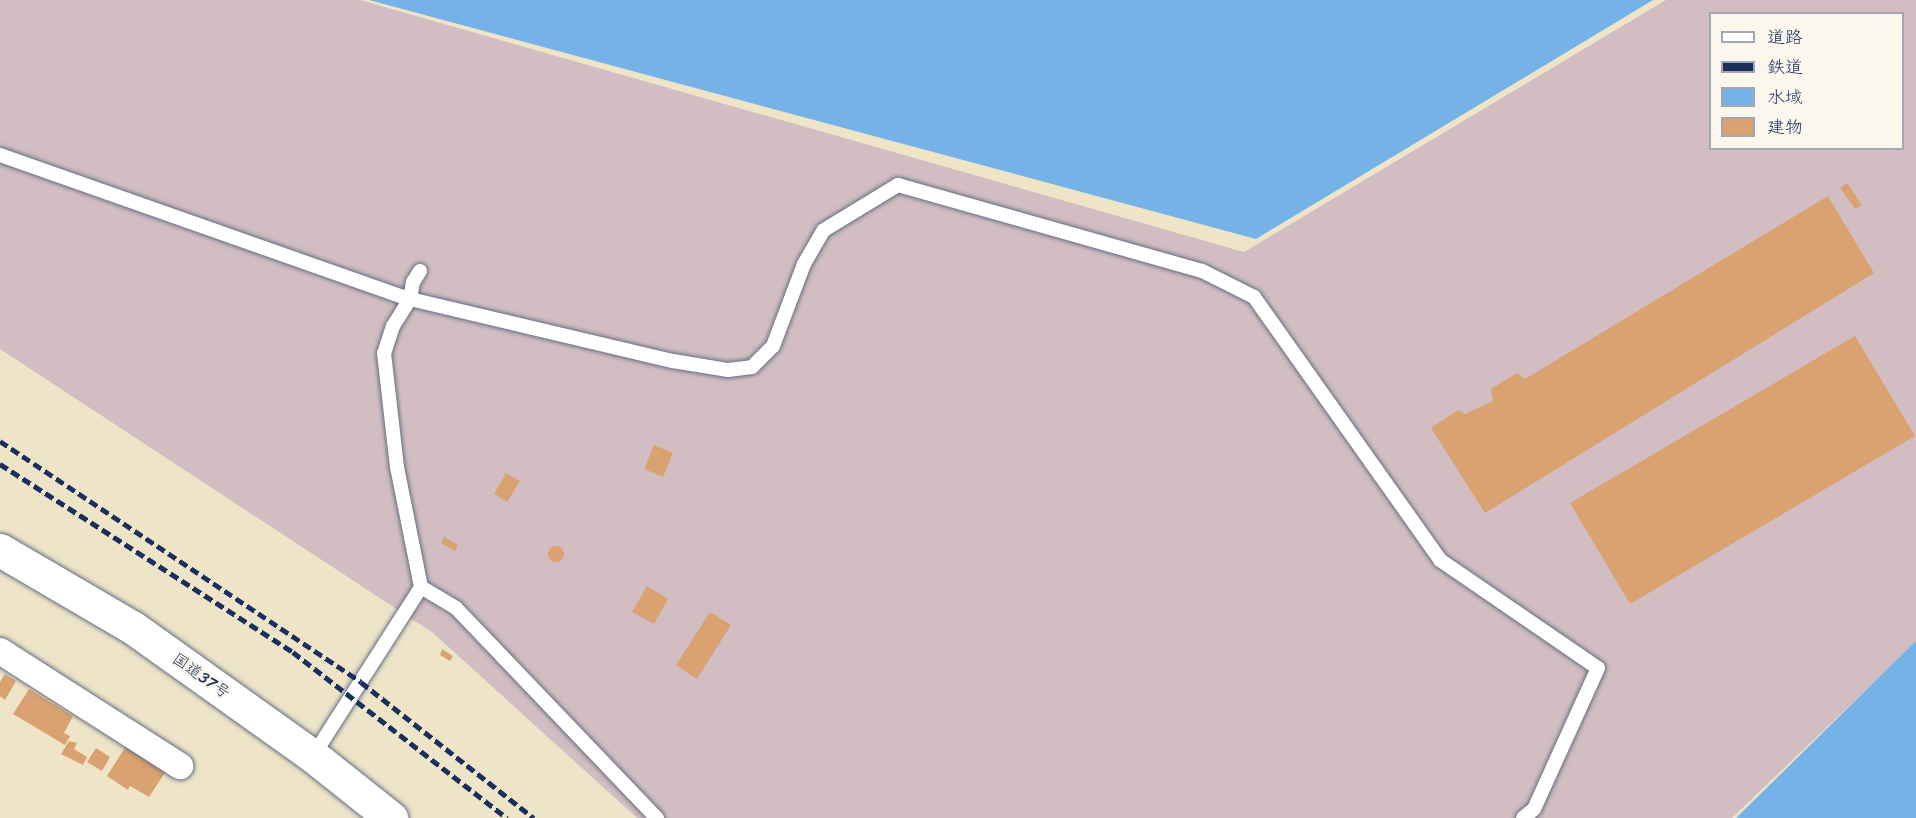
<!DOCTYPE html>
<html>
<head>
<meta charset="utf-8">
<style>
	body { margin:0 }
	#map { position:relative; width:1916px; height:818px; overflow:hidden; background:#eee5c8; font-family:Sriracha,"Klee One",sans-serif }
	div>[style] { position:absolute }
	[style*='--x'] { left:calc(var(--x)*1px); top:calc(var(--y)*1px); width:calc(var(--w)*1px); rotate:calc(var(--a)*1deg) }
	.industrial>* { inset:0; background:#d2bec2 }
	.water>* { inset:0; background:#74b2e7 }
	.building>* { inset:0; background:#d9a270 }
	.round { border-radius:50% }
	.roads { filter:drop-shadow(0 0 2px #656f83) drop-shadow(0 0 2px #656f83) }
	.lane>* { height:14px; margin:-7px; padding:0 7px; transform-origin:7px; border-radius:7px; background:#fff }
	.street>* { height:26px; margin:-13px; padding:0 13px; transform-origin:13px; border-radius:13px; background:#fff }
	.highway>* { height:33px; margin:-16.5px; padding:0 16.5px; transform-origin:16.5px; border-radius:16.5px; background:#fff }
	.rail>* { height:4.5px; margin-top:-2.25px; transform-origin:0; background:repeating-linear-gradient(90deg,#1b2f5e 0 9px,transparent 0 13.5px) }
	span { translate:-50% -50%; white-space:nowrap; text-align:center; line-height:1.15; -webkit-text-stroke:5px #fbf7ec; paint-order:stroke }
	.street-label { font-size:16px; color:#1b2f5e }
	.legend { position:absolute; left:1709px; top:12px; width:195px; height:138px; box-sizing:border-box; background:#fbf7ec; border:2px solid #a1a7b3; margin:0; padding:8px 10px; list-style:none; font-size:18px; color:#1b2f5e }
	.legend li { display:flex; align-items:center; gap:12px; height:30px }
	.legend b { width:30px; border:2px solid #a1a7b3 }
</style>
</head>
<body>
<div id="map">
	<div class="industrial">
		<div style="clip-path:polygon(evenodd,0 0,360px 0,1244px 252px,1666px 0,1916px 0,1916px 642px,1732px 818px,637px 818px,433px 633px,0 349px,0 0,1710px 14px,1902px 14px,1902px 148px,1710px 148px,1710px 14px)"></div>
	</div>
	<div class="water">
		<div style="clip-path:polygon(369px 0,1653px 0,1256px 239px)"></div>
		<div style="clip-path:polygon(1916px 641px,1916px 818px,1736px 818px)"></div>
	</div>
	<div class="building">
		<div style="clip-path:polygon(1847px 183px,1862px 205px,1855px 209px,1840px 188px)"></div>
		<div style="clip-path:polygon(1828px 196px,1874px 273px,1485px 513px,1431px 428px,1458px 410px,1465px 414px,1493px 401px,1491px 389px,1517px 373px,1525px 379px)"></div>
		<div style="clip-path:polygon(1855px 336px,1915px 436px,1630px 604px,1570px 503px)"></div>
		<div style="clip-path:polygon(654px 445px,673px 453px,663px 477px,644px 469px)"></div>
		<div style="clip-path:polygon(506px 473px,520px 481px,507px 502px,494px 494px)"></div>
		<div style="clip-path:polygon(444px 537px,458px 545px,455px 551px,441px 543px)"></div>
		<div class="round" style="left:548px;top:546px;width:16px;height:16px"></div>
		<div style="clip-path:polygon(647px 586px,668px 599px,654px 624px,632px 612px)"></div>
		<div style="clip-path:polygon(710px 612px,731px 625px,697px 679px,676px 665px)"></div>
		<div style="clip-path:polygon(442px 649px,453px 656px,450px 661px,440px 655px)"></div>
		<div style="clip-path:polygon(5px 674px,16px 681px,5px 700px,0 696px,0 682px)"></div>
		<div style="clip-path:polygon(29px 689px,73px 716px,64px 733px,70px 736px,65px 745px,13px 714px)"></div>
		<div style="clip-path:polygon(69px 741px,77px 743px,74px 749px,87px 757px,83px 765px,61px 754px)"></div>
		<div style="clip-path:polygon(126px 746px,166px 771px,149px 797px,130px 786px,128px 790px,107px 776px)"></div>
		<div style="clip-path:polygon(96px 748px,110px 757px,102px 771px,87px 762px)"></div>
	</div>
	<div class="roads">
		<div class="lane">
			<div style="--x:0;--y:155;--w:435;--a:19.4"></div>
			<div style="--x:410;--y:299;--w:270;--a:13.3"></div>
			<div style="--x:673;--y:361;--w:56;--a:9.3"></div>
			<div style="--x:728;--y:370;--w:24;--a:-7"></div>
			<div style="--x:752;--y:367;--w:30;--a:-45"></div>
			<div style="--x:773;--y:346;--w:88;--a:-69.3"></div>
			<div style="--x:804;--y:264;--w:39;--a:-60"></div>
			<div style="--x:824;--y:230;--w:87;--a:-31.3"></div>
			<div style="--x:898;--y:185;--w:316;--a:15.8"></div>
			<div style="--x:1202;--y:271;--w:58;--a:26.6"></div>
			<div style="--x:1254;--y:297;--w:322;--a:54.7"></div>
			<div style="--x:1440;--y:560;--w:191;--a:34.4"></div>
			<div style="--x:1598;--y:668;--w:155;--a:114.4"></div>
			<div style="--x:1534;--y:809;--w:14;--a:141"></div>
			<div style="--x:420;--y:271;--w:13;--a:122"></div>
			<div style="--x:413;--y:282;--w:17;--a:100"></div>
			<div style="--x:410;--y:299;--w:32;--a:122"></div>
			<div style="--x:393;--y:326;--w:28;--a:108"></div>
			<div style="--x:384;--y:353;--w:115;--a:83.5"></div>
			<div style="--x:397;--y:467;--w:122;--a:78.7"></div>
			<div style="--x:313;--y:756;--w:201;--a:-57.4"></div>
			<div style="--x:421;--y:587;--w:41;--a:31"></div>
			<div style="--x:456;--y:608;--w:291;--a:46.3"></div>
		</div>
		<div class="street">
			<div style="--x:0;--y:651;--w:214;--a:32.6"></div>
		</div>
		<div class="highway">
			<div style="--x:0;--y:550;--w:153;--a:30.3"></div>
			<div style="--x:132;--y:627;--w:222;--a:35.5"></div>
			<div style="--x:313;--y:756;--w:100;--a:38.5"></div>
		</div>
	</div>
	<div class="rail">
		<div style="--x:0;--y:441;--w:434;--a:33.7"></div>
		<div style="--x:361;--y:682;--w:220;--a:38.2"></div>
		<div style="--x:0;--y:464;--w:348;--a:32.7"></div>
		<div style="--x:293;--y:652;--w:271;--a:37.8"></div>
	</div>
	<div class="street-label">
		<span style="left:201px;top:676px;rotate:35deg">国道37号</span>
	</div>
	<ul class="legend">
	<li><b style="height:8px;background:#fff"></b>道路</li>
	<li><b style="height:8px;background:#1b2f5e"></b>鉄道</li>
	<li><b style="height:16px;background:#74b2e7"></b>水域</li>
	<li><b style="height:16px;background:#d9a270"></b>建物</li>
	</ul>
</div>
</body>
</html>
